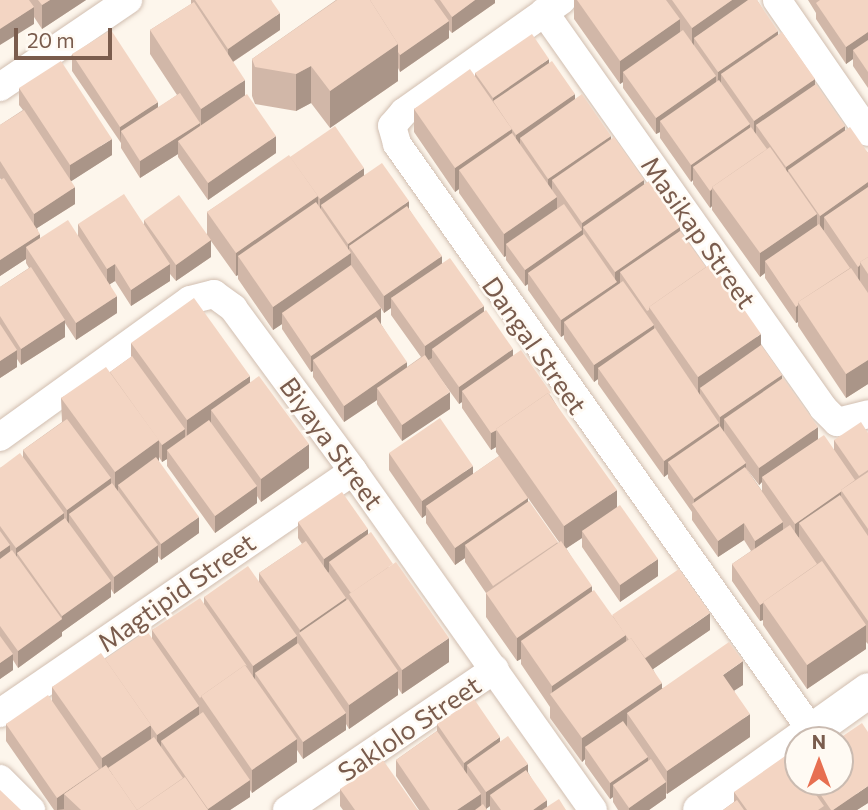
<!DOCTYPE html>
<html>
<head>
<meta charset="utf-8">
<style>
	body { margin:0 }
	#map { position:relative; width:868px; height:810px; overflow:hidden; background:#fdf6ec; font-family:Commissioner,sans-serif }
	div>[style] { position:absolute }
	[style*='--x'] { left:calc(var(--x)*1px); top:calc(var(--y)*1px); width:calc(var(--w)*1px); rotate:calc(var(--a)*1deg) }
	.roads { filter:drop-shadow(0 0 2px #d1beb0) drop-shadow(0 0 2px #d1beb0) }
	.minor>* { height:28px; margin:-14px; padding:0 14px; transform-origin:14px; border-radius:14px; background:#fff }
	.tertiary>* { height:35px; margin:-17.5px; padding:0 17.5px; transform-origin:17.5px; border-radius:17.5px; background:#fff }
	.wall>* { inset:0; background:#d1b7a8 }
	.shaded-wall>* { inset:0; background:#aa9588 }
	.building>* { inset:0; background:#f3d5c3 }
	span { translate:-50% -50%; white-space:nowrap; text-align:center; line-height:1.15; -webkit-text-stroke:5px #fffaf3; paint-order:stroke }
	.street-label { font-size:26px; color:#7a5c4d }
	.north { position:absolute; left:784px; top:726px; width:70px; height:70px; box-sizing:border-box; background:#fffaf3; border:2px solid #cabbb1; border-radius:50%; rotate:0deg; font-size:19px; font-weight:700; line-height:28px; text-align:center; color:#7a5c4d }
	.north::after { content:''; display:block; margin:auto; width:24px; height:32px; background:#e76f51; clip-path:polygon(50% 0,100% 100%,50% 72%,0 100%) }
	.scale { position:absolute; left:14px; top:28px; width:98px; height:32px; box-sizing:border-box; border:4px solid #7a5c4d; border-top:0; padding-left:9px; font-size:21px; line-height:24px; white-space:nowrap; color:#7a5c4d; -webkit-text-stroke:5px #fffaf3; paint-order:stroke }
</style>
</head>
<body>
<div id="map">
	<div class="roads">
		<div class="minor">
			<div style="--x:562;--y:0;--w:194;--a:144.7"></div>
			<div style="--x:404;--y:112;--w:18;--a:131"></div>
			<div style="--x:392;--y:126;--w:19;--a:74"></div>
			<div style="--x:397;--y:144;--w:717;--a:54.76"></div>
			<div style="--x:777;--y:0;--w:160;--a:55.4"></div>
			<div style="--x:544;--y:12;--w:484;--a:54.8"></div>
			<div style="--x:823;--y:408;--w:20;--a:45"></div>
			<div style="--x:837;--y:422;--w:32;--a:-14"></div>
			<div style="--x:0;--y:87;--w:155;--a:-34.2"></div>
			<div style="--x:0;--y:437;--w:234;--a:-35.8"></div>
			<div style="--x:190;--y:300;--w:25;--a:-14"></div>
			<div style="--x:214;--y:294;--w:24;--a:36"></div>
			<div style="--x:233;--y:308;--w:202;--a:53.6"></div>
			<div style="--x:353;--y:471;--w:415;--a:54.7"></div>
			<div style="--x:0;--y:713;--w:428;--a:-34.4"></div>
			<div style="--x:0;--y:779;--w:44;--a:45"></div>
			<div style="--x:287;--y:810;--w:251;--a:-34.1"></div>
		</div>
		<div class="tertiary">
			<div style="--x:700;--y:810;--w:206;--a:-35.5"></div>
		</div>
	</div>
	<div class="wall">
		<div style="clip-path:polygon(0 0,86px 0,42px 29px,34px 17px,34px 24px)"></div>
		<div style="clip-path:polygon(191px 0,271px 0,280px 30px,233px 62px,245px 95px,276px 153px,208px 200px,178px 157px,178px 154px,140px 178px,121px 148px,121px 143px,72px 71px,72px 54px,158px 108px,177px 95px,150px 54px,150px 30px,191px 4px)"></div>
		<div style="clip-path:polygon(336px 0,495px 0,495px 3px,452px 33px,449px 30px,449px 38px,400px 72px,398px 68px,398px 81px,330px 128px,311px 103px,296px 111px,255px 104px,252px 96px,252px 59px)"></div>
		<div style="clip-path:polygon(574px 0,757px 0,778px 35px,815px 84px,845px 130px,868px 153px,868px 384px,846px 398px,798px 326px,798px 322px,796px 323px,765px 278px,765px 273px,760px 277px,712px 210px,712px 206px,710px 208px,693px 184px,693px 180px,691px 182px,660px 138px,660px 132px,656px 134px,623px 88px,623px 82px,620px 84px,574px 19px)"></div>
		<div style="clip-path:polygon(808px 0,868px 0,868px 88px,853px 66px,853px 59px,846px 64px,816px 19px,816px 13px)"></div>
		<div style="clip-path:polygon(evenodd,549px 63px,575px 99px,611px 140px,680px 231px,761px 345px,818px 439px,834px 450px,834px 440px,868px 433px,868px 644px,866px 642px,866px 649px,807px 689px,763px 625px,763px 620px,760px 621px,732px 581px,732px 564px,751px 551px,744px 540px,718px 557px,692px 520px,692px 512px,668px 478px,668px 474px,664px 477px,598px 384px,598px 379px,594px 382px,564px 339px,564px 335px,561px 337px,528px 290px,528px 284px,525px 286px,506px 260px,506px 256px,504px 257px,459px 193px,459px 189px,455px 192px,414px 132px,414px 109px,475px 76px,475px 73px,549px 63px,746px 468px,759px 485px,762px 482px,762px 491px,746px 468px)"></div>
		<div style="clip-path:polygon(evenodd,19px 88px,112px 155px,71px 181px,75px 204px,37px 228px,40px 238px,78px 236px,78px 224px,144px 224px,144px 220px,207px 234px,207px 212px,290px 157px,364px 175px,409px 209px,442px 263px,484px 312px,513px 356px,551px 396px,658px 576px,620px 602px,582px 547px,582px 538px,566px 548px,592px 591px,612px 616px,710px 630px,653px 669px,662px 688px,743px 685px,734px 690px,750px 737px,667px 794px,666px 793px,666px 798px,649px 810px,618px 810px,613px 802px,613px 797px,610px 799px,585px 764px,585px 759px,582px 762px,550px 718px,550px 707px,521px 664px,521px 659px,517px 661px,486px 617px,486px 593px,465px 562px,465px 558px,455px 565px,426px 523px,426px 515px,422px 518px,389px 470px,389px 453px,473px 474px,499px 456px,496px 452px,496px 447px,491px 450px,462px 408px,462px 402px,459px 404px,435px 371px,450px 409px,402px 441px,377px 404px,377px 400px,344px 422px,313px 377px,313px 371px,311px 372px,282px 329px,282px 324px,273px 330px,238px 279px,238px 275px,236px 276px,211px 241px,211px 257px,176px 281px,170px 274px,170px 281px,131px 306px,115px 281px,110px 284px,117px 313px,76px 340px,65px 323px,65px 337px,21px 365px,17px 359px,17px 367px,0 378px,0 287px,29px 268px,26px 263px,26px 259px,0 276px,0 180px,1px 180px,0 178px,0 125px,23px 110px,19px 105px,19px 88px,381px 308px,384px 313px,391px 308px,391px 315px,421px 357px,407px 367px,381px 324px,381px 308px,19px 88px,528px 498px,559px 542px,558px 543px,528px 502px,528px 498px)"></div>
		<div style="clip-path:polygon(131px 343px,250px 382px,309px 468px,261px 502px,257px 496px,257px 503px,215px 533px,167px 466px,167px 459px,162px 462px,159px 457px,159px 462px,199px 533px,161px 560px,158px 556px,158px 562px,114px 594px,111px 589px,111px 597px,62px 632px,62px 636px,18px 668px,13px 660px,13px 670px,0 679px,0 468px,23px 457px,23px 450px,62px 422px,61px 398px,110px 372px,131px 357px)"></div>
		<div style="clip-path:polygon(298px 522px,368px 535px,449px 662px,402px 694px,398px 688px,398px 695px,349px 729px,346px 724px,346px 730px,303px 759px,297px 750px,297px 762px,252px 793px,250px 790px,250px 797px,230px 810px,54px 810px,6px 741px,6px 724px,52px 702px,52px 687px,105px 659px,152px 639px,152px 630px,204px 604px,204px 597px,259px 582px,259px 573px,302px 544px,298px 538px)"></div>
		<div style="clip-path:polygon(437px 724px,500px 742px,528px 772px,547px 807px,566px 810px,490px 810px,490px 806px,486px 809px,487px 810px,419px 810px,396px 776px,396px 760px,437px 731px)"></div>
		<div style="clip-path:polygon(798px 782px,840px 782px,868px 803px,857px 810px,723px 810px,734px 802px,734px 792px)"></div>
		<div style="clip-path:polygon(340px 789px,418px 810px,343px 810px,340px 806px)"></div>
	</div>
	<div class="shaded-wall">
		<div style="clip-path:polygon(50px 0,86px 0,42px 29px,42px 5px)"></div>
		<div style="clip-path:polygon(475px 0,495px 0,495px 3px,452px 33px,452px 17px)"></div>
		<div style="clip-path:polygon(732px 0,752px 0,694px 38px,694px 50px,692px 51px,692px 28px)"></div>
		<div style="clip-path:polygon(34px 7px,34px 24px,0 45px,0 28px)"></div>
		<div style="clip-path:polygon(280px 13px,280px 30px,228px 65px,228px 49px)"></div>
		<div style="clip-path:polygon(680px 19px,680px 43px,623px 72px,623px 82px,620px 84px,620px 61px)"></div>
		<div style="clip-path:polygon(449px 21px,449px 38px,400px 72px,400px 55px)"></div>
		<div style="clip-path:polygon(778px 31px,778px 47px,721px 74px,721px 87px,718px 89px,718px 72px)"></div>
		<div style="clip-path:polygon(868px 32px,868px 49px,853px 50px,853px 59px,846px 64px,846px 47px)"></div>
		<div style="clip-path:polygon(398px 44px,398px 81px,330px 128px,330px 91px)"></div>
		<div style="clip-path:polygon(549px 59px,549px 76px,493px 102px,493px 98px)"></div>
		<div style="clip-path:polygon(311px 66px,311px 103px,296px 111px,296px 74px)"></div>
		<div style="clip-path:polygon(716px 76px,716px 93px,660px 121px,660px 132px,656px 134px,656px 118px)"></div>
		<div style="clip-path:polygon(815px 79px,815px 96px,756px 125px,756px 136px,754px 138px,754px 121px)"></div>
		<div style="clip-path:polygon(245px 80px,245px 104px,201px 132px,201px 109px)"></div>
		<div style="clip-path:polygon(575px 94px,575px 111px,520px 138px,520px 149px,516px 152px,516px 135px)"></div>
		<div style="clip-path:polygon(158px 102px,158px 119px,121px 131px,120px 143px,120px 127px)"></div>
		<div style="clip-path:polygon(200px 123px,200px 140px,178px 141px,178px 154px,140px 178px,140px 161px)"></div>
		<div style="clip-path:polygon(750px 124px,750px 140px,693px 167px,693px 180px,691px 182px,691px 165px)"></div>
		<div style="clip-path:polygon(845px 126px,845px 143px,788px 170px,788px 183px,786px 184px,786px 167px)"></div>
		<div style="clip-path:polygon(512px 129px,512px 152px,459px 170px,459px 189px,455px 192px,455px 168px)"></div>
		<div style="clip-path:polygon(276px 136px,276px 153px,208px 200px,208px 183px)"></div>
		<div style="clip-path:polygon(611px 136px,611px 152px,552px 180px,552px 193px,548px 195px,548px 179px)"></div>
		<div style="clip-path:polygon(112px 139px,112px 155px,70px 182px,70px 165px)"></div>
		<div style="clip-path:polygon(364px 168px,364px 185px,321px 205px,321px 215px,320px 216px,320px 199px)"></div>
		<div style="clip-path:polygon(644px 180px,644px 197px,583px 227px,583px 239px,528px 273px,528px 284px,525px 286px,525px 270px,582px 230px,582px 223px)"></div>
		<div style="clip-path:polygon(868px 182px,868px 199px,824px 217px,824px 230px,820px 232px,820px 216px)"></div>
		<div style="clip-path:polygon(75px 187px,75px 204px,34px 230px,34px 214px)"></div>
		<div style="clip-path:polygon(712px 189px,712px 206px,710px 208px,710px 191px)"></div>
		<div style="clip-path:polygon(318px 196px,318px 219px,238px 256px,238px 275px,236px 276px,236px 253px)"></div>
		<div style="clip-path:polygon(557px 197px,557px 221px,506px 244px,506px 256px,504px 257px,504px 234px)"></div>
		<div style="clip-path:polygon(409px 201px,409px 218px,349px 246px,349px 254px,351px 253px,351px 276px,282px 313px,282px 324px,273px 330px,273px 307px,348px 255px,348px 244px)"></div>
		<div style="clip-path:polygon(817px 214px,817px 237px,765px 261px,765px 273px,760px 277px,760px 253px)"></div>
		<div style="clip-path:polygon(680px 227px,680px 243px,620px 272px,620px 285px,564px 322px,564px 335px,561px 337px,561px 320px,615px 283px,615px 272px)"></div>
		<div style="clip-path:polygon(40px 234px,40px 250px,26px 247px,26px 259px,0 276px,0 260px)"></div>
		<div style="clip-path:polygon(211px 240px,211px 257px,176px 281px,176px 265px)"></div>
		<div style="clip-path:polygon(442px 256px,442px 273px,391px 298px,391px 308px,384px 313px,384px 296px)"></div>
		<div style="clip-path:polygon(115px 264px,115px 281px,107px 286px,107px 269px)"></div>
		<div style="clip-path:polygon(170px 264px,170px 281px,131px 306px,131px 290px)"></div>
		<div style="clip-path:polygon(860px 265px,860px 282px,858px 284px,858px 267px)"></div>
		<div style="clip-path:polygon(117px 296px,117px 313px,76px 340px,76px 323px)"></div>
		<div style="clip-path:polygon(798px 305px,798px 322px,796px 323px,796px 307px)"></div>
		<div style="clip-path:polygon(484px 306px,484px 322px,432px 349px,432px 358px,425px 362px,425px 346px)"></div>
		<div style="clip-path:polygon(381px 308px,381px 325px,313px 360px,313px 371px,311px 372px,311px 356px)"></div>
		<div style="clip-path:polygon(65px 320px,65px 337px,21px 365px,21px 349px)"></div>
		<div style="clip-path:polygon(654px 325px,654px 341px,598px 368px,598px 379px,594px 382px,594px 365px)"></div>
		<div style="clip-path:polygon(761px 334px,761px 358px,700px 388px,700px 400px,698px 401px,698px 377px)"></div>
		<div style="clip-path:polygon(513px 349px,513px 366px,462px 391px,462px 402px,459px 404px,459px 387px)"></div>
		<div style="clip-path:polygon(17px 350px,17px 367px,0 378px,0 361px)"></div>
		<div style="clip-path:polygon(868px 360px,868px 384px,846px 398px,846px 374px)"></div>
		<div style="clip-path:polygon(407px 362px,407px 379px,377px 388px,377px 400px,344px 422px,344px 406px)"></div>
		<div style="clip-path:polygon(782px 375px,782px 391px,724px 419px,724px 432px,720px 434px,720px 417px)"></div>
		<div style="clip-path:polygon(250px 376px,250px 399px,211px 410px,211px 427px,187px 444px,187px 420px)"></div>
		<div style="clip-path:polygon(450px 392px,450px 409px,402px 441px,402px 425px)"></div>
		<div style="clip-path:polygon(719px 423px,719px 439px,668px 462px,668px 474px,664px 477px,664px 461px)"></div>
		<div style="clip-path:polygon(818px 427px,818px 444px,762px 477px,762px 482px,759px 485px,759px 468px)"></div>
		<div style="clip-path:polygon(185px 429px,185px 446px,167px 450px,167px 459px,162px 462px,162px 445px)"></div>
		<div style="clip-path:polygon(496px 430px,496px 447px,491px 450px,491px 433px)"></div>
		<div style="clip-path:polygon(159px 440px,159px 464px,118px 485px,118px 493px,115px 495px,115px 472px)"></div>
		<div style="clip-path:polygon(309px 444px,309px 468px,261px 502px,261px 479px)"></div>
		<div style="clip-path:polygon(746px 463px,746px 479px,694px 507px,694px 499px)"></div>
		<div style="clip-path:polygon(473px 466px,473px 483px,426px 506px,426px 515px,422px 518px,422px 501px)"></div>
		<div style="clip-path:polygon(111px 478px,111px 495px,69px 514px,69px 525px,67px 526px,67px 510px)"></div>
		<div style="clip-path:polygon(257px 486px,257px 503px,215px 533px,215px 516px)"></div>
		<div style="clip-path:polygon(617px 490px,617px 514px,582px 531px,582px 538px,564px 550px,564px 526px)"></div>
		<div style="clip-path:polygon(841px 491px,841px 508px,799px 523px,799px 537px,795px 540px,795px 524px)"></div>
		<div style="clip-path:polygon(528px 498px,528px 514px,465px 545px,465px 558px,455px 565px,455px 548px)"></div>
		<div style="clip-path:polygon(64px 513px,64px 530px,17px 553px,17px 564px,16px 564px,16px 548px)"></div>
		<div style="clip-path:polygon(199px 517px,199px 533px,161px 560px,161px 544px)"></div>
		<div style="clip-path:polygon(783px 522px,783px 538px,755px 557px,755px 541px)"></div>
		<div style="clip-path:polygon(744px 523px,744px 540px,718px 557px,718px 541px)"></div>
		<div style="clip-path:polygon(368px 529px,368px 545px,329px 562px,329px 572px,324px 575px,324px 559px)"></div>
		<div style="clip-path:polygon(10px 545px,10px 562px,0 569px,0 552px)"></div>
		<div style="clip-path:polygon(158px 545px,158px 562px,114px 594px,114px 577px)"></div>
		<div style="clip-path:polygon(658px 559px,658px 576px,620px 602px,620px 585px)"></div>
		<div style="clip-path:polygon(111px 581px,111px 597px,62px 632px,62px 636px,18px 668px,18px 651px,62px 619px,62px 616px)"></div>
		<div style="clip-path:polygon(592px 586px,592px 609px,521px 641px,521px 659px,517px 661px,517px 638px)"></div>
		<div style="clip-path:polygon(346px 598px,346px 615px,300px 633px,300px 630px)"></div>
		<div style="clip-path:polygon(763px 603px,763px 620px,760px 621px,760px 605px)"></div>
		<div style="clip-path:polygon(710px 613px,710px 630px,643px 676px,643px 660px)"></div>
		<div style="clip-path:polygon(866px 625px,866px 649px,807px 689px,807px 665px)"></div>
		<div style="clip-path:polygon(626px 635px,626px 659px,552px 696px,552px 686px)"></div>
		<div style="clip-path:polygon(297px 636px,297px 652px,255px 673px,255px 681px,253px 683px,253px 666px)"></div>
		<div style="clip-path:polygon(449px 638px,449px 662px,402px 694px,402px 670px)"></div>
		<div style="clip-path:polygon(13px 654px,13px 670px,0 679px,0 663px)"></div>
		<div style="clip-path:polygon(743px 661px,743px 685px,723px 698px,723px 675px)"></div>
		<div style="clip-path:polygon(398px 671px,398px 695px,349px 729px,349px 705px)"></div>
		<div style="clip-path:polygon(662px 683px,662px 706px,627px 713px,627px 731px,585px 747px,585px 759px,582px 762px,582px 738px)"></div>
		<div style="clip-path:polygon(199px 706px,199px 723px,161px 741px,161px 749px,157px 751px,157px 735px)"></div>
		<div style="clip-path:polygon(346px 713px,346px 730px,303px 759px,303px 742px)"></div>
		<div style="clip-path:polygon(750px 714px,750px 737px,667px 794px,667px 771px)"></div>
		<div style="clip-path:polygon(151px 725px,151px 748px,102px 782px,102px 758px)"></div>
		<div style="clip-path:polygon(500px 737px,500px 754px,467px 765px,467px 777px,464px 779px,464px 763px)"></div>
		<div style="clip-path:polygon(297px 739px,297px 762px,252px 793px,252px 770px)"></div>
		<div style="clip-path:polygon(648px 757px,648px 773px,613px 785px,613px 797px,610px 799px,610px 783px)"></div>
		<div style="clip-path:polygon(528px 764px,528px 781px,490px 795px,490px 806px,486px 809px,486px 792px)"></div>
		<div style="clip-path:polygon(99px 769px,64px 794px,64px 809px,57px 810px,57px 798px)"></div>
		<div style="clip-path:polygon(250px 780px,250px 797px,230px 810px,208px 810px,208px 809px)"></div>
		<div style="clip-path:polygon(666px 782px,666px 798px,649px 810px,629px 810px,629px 808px)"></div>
		<div style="clip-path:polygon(868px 786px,868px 803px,857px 810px,833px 810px)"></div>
		<div style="clip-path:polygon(481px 794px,481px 810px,457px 810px)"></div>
		<div style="clip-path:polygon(547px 800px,547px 810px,533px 810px)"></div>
	</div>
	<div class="building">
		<div style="clip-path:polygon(0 0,29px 0,34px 7px,0 29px)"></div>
		<div style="clip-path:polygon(38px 0,50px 0,42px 5px)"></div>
		<div style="clip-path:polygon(195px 0,271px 0,280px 13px,228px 49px)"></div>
		<div style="clip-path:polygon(337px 0,370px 0,398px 44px,330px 91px,311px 66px,296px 74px,255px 67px,252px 59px)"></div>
		<div style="clip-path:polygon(370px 0,434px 0,449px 21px,400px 55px,398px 52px,398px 44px)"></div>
		<div style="clip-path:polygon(440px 0,475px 0,452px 17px)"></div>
		<div style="clip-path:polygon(577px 0,666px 0,680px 19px,620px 61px)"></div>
		<div style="clip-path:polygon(672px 0,732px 0,692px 28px)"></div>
		<div style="clip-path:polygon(748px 0,757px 0,778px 31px,718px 72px,694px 38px)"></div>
		<div style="clip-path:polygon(820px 0,868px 0,868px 32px,846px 47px,816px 3px)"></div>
		<div style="clip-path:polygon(194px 2px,245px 80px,201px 109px,150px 30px)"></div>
		<div style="clip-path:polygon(111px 30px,158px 102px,120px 127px,72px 54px)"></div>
		<div style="clip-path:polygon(683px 30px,716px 76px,656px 118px,623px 72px)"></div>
		<div style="clip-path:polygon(782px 32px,815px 79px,754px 121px,721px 74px)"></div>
		<div style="clip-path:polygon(532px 34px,549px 59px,493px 98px,475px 73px)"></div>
		<div style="clip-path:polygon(868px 40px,868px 72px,853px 50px)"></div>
		<div style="clip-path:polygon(61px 61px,112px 139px,70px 165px,19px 88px)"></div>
		<div style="clip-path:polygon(552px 61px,575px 94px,516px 135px,493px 101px)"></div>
		<div style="clip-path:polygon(470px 69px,512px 129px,455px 168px,414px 109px)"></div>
		<div style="clip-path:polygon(719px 80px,750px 124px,691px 165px,660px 121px)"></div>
		<div style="clip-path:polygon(816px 84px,845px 126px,786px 167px,756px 125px)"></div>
		<div style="clip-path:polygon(180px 93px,200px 123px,140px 161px,121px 131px)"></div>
		<div style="clip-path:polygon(247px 94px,276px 136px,208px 183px,178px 141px)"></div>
		<div style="clip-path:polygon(582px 94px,611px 136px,548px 179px,520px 138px)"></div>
		<div style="clip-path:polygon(24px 110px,75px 187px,34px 214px,0 161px,0 125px)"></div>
		<div style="clip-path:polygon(335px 126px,364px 168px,320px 199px,290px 157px)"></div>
		<div style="clip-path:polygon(751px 127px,767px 149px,712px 187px,712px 189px,710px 191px,693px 167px)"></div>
		<div style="clip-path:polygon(850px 127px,868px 153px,868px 182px,820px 216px,788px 170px)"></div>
		<div style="clip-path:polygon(512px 133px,557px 197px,504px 234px,459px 170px)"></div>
		<div style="clip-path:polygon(614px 137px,644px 180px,582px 223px,552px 180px)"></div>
		<div style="clip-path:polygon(770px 147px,817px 214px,760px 253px,712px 187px)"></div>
		<div style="clip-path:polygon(289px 155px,318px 196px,236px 253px,207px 212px)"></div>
		<div style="clip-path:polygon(382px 163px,409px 201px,348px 244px,321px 205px)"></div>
		<div style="clip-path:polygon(4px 178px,40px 234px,0 260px,0 180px)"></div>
		<div style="clip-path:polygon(649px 181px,680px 227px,615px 272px,583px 227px)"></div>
		<div style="clip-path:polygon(868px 187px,868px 257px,860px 262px,860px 265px,858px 267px,824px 217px)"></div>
		<div style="clip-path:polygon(124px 194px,170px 264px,131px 290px,115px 264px,107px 269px,78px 224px)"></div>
		<div style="clip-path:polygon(179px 195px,211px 240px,176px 265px,144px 220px)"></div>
		<div style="clip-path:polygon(316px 202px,351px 253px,273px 307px,238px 256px)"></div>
		<div style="clip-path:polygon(564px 204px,582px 230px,525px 270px,506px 244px)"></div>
		<div style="clip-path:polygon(407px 206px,442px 256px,384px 296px,349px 246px)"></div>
		<div style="clip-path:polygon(68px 220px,117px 296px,76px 323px,26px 247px)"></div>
		<div style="clip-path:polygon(819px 224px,850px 268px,798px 302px,798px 305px,796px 307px,765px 261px)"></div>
		<div style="clip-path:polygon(680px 231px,706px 267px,649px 307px,649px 310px,647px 311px,620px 272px)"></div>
		<div style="clip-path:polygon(584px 234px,617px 282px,561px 320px,528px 273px)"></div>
		<div style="clip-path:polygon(868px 257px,868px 274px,860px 262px)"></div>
		<div style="clip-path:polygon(450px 258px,484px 306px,425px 346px,391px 298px)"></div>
		<div style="clip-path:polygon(712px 263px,761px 334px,698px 377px,649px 307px)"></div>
		<div style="clip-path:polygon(351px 265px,381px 308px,311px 356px,282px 313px)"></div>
		<div style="clip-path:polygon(31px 267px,65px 320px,21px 349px,0 316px,0 287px)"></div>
		<div style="clip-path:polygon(851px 268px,868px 293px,868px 360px,846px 374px,798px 302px)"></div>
		<div style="clip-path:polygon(623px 281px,654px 325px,594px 365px,564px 322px)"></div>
		<div style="clip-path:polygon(194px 298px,250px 376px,187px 420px,131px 343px)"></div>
		<div style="clip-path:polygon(486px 310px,513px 349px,459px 387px,432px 349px)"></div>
		<div style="clip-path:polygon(376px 317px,407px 362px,344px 406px,313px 360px)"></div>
		<div style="clip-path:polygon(0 324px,17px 350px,0 361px)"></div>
		<div style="clip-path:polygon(655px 328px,719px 423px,664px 461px,598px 368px)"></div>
		<div style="clip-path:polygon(761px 345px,782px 375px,720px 417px,700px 388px)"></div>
		<div style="clip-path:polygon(521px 350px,551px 393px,549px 394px,548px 393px,496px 429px,497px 430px,491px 433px,462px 391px)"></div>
		<div style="clip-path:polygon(425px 355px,450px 392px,402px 425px,377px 388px)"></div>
		<div style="clip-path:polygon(132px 356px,185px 429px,162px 445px,110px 372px)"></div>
		<div style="clip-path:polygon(106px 367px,159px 440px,115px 472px,61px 398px)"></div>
		<div style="clip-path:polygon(259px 376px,309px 444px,261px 479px,211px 410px)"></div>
		<div style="clip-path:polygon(783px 378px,818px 427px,759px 468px,724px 419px)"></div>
		<div style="clip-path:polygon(548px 393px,617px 490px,564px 526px,496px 429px)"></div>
		<div style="clip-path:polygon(440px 418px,473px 466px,422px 501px,389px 453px)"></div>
		<div style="clip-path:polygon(67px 419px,111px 478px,67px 510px,23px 450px)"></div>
		<div style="clip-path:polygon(209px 420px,257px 486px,215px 516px,167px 450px)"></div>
		<div style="clip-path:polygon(861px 422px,868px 433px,868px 470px,859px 476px,834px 440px)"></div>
		<div style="clip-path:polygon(720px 426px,746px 463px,694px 499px,668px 462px)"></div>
		<div style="clip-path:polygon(824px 435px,855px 480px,841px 490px,842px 491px,795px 524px,762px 477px)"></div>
		<div style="clip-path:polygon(20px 453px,64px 513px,16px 548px,0 526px,0 468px)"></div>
		<div style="clip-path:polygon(499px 456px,528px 498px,455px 548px,426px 506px)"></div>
		<div style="clip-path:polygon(156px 457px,199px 517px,161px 544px,118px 485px)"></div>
		<div style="clip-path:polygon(745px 467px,783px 522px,755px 541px,744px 523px,718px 541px,692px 504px)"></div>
		<div style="clip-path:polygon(868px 472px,868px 529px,841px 490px)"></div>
		<div style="clip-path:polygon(112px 483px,158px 545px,114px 577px,69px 514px)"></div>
		<div style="clip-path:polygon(342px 492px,368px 529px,324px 559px,298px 522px)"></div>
		<div style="clip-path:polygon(840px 495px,868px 536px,868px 621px,799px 523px)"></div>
		<div style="clip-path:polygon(529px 501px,558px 542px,493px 586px,465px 545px)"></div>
		<div style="clip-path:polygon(620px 505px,658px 559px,620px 585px,582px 531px)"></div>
		<div style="clip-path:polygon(65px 518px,111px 581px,62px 616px,17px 553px)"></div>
		<div style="clip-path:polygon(790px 525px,817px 564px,763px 602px,763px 603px,760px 605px,732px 564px)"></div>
		<div style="clip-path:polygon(0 531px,10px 545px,0 552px)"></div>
		<div style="clip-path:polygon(371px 532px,393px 564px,351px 593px,329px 562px)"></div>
		<div style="clip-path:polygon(306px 541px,346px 598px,300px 630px,259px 573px)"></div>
		<div style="clip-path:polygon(561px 541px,592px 586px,517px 638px,486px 593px)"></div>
		<div style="clip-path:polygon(12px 550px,62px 619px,18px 651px,0 626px,0 559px)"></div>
		<div style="clip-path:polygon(822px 561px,866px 625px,807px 665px,763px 602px)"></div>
		<div style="clip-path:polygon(396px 562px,449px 638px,402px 670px,349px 594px)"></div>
		<div style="clip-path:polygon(248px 566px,297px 636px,253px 666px,204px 597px)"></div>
		<div style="clip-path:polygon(679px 569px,710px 613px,645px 658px,631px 638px,629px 640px,612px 615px)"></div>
		<div style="clip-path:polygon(594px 590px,626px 635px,552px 686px,521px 641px)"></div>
		<div style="clip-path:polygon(200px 598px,247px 666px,245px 665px,201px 696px,201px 697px,200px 698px,152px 630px)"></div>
		<div style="clip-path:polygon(348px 599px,398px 671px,349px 705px,299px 633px)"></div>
		<div style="clip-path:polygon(147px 631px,199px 706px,157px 735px,150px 725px,151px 725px,105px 659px)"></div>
		<div style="clip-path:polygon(0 636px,13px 654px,0 663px)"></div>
		<div style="clip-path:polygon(631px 638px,662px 683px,582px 738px,550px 694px)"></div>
		<div style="clip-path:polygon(729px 642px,743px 661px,723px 675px,750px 714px,667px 771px,627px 713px)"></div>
		<div style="clip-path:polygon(298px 643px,346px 713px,303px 742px,255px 673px)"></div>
		<div style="clip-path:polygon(101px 653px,151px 725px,102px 758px,52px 687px)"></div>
		<div style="clip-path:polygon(245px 665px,297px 739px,252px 770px,201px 696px)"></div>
		<div style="clip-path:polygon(48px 695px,99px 769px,57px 798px,6px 724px)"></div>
		<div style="clip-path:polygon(474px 699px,500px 737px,464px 763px,437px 724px)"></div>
		<div style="clip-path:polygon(203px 712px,250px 780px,208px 809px,161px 741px)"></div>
		<div style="clip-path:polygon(623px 721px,648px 757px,610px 783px,585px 747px)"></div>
		<div style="clip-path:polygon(862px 723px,868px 732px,868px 786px,833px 810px,831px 810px,812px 782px,840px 782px,840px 740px,837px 740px)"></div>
		<div style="clip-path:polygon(437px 731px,481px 794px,457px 810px,430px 810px,396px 760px)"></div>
		<div style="clip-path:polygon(508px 736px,528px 764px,486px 792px,467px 765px)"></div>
		<div style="clip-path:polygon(154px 737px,183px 778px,137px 810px,108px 768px)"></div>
		<div style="clip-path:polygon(788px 754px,798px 768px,798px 782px,807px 782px,824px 806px,818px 810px,747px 810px,734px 792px)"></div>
		<div style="clip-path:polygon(651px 759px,666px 782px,629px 808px,613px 785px)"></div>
		<div style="clip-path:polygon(383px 760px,418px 810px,355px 810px,340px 789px)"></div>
		<div style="clip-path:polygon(106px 765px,137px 810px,185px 777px,208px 810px,81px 810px,64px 794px)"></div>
		<div style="clip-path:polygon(526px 770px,547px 800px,533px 810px,501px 810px,490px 795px)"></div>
		<div style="clip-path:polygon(0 790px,21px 810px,0 810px)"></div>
		<div style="clip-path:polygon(559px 799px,566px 810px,542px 810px)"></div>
		<div style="clip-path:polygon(737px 800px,744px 810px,723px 810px)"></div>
		<div style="clip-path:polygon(483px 804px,487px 810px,475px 810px)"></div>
	</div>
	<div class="street-label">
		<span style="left:699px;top:232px;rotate:55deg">Masikap Street</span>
		<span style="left:535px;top:345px;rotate:55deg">Dangal Street</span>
		<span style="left:332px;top:443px;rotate:54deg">Biyaya Street</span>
		<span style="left:176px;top:592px;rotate:-35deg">Magtipid Street</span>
		<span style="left:409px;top:728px;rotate:-34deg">Saklolo Street</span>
	</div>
	<div class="north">N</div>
	<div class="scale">20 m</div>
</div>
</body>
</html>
